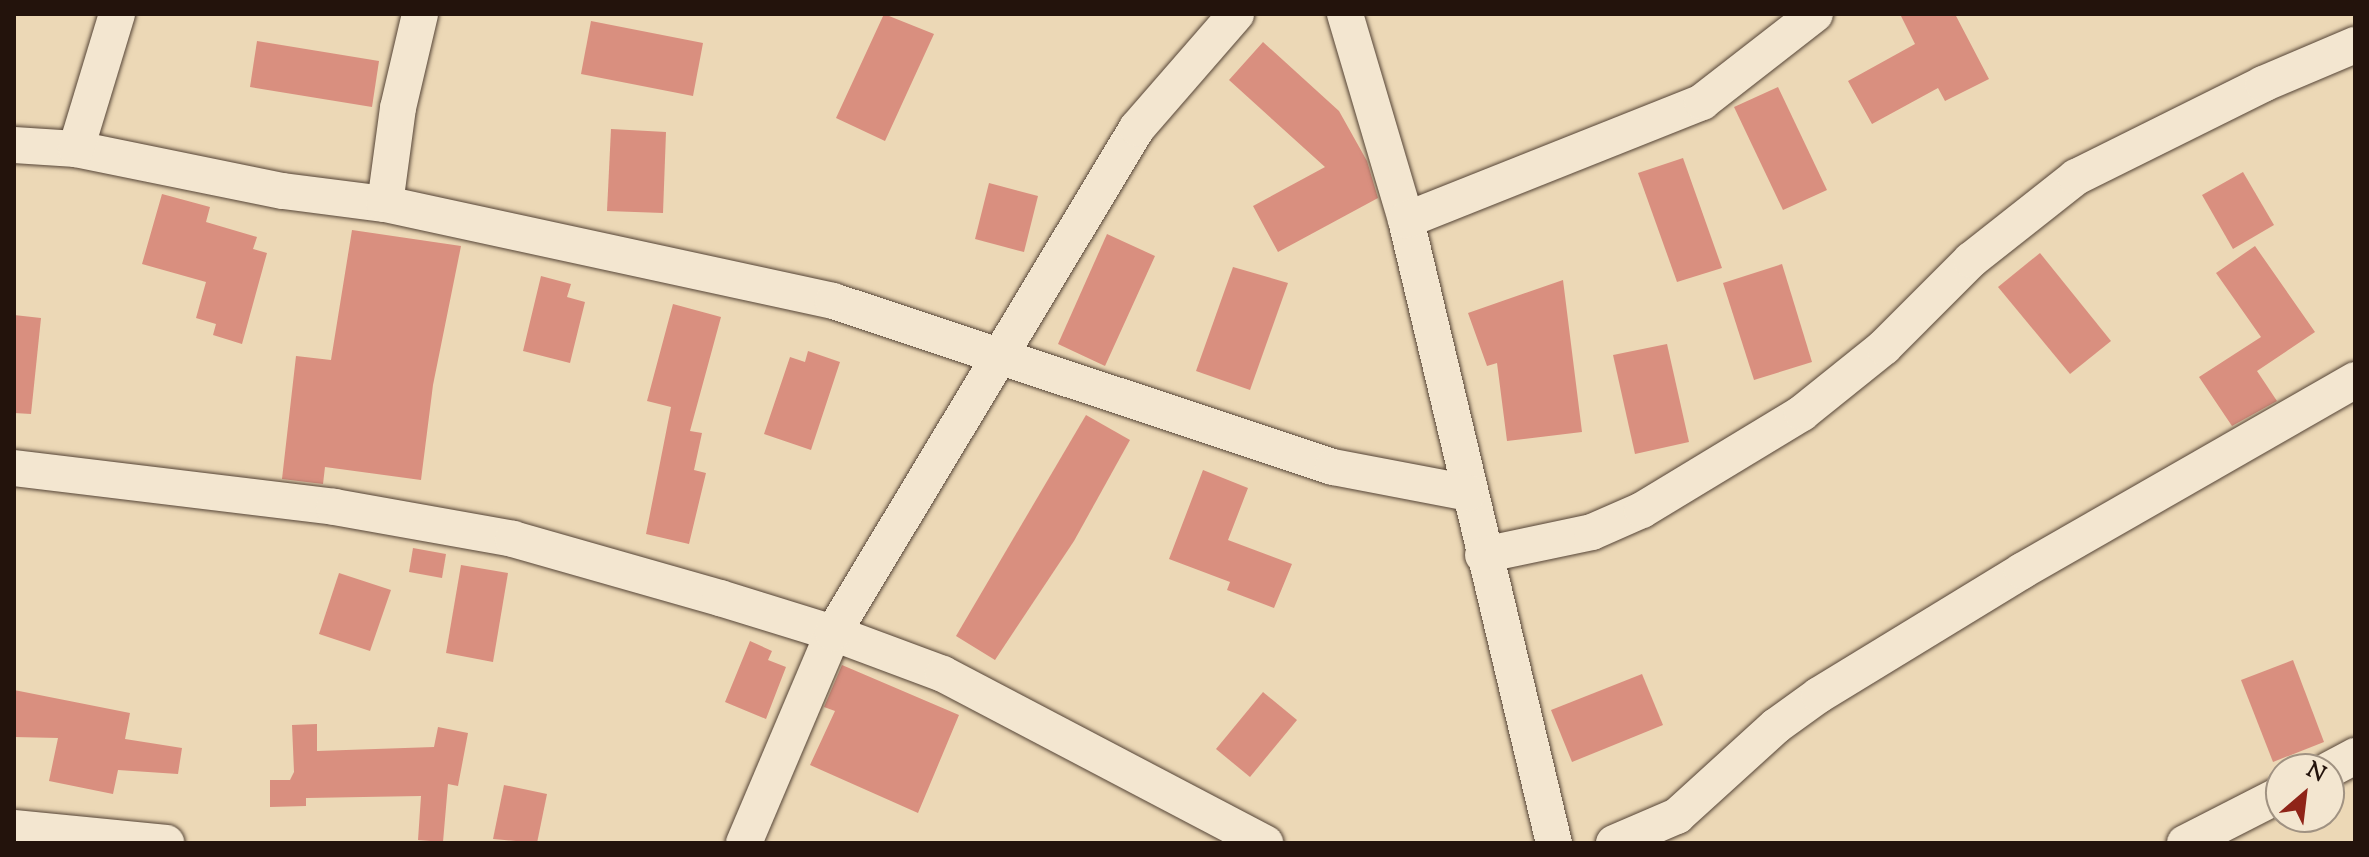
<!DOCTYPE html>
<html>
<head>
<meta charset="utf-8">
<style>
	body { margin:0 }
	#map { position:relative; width:2369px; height:857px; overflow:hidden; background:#ecd8b6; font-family:"Sorts Mill Goudy",serif }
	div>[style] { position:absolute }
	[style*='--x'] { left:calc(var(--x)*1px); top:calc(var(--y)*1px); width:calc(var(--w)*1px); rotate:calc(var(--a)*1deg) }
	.building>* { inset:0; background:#d98f7f }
	.roads { filter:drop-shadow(0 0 2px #554436) drop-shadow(0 0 2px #554436) }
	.street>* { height:36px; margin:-18px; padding:0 18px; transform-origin:18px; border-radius:18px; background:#f3e6d0 }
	span { translate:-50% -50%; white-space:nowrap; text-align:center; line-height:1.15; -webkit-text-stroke:6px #f3e6d0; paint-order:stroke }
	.frame { position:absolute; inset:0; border:16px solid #23130c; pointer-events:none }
	.north { position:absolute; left:2265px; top:753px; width:80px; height:80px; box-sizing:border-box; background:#f3e6d0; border:2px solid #a09282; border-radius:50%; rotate:28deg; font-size:22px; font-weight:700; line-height:32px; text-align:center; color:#23130c }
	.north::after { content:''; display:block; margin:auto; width:28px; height:36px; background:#8f2418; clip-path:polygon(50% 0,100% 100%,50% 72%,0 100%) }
</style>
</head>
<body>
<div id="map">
	<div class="building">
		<div style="clip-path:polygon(884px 14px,934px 34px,885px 141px,836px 118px)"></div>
		<div style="clip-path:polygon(1900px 14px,1955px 14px,1989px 79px,1945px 101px,1938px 88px,1872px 124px,1848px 81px,1915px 44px)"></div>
		<div style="clip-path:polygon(591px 21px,703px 43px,693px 96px,581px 74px)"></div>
		<div style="clip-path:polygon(257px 41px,379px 61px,372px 107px,250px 87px)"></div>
		<div style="clip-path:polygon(1263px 42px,1339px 111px,1367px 161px,1378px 198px,1278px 252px,1253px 206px,1325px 167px,1229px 80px)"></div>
		<div style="clip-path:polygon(1778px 87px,1827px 190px,1783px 210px,1734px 107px)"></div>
		<div style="clip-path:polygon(611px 129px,666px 132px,663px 213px,607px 211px)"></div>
		<div style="clip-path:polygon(1683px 158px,1722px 268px,1677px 282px,1638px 173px)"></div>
		<div style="clip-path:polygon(2243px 172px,2274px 225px,2233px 249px,2202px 195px)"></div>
		<div style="clip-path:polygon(989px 183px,1038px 196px,1024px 252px,975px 239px)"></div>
		<div style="clip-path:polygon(162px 194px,210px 207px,206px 222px,257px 237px,253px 249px,267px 253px,242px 344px,213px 335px,216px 324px,196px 318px,206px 282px,142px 264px)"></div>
		<div style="clip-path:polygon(352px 230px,461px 246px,433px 385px,421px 480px,325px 467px,323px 484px,282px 479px,296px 356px,331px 360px)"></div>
		<div style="clip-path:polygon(1107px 234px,1155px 256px,1105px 366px,1058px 344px)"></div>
		<div style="clip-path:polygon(2255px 246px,2315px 332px,2257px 371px,2277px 401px,2232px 426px,2199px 377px,2261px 337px,2216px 273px)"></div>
		<div style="clip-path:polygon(2040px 253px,2111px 341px,2070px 374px,1998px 287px)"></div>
		<div style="clip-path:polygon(1782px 264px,1812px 362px,1754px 380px,1723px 283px)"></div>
		<div style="clip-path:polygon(1233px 267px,1288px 283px,1250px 390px,1196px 371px)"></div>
		<div style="clip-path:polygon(541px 276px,571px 284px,567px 297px,585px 302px,570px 363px,523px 351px)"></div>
		<div style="clip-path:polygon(1563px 280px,1582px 432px,1507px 441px,1497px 363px,1487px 366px,1468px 313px)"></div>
		<div style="clip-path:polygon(673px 304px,721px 317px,690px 431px,702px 433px,694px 470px,706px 473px,689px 544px,646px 534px,671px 407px,647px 401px)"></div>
		<div style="clip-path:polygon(14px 315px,41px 318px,31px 414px,14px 413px)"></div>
		<div style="clip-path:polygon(1667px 344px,1689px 442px,1635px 454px,1613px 355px)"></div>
		<div style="clip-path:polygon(808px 351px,840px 362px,811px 450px,764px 434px,790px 357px,805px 362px)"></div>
		<div style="clip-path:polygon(1086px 415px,1130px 440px,1074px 541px,995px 660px,956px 636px)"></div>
		<div style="clip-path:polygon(1203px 470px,1248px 488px,1228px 540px,1292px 564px,1274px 608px,1227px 590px,1230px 582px,1169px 559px)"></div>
		<div style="clip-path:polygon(413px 548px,446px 554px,442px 578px,409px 572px)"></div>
		<div style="clip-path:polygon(461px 565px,508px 573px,493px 662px,446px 653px)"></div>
		<div style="clip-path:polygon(339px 573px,391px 590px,370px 651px,319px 634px)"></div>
		<div style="clip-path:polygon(750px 641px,772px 651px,768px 660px,786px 667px,766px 719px,725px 702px)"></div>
		<div style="clip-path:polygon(2293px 660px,2324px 742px,2273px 762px,2241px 680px)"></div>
		<div style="clip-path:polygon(842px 665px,959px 715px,918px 813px,810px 765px,835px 711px,824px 707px)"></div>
		<div style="clip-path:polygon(1642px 674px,1663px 725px,1572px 762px,1551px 710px)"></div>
		<div style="clip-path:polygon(14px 690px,130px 713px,125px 739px,182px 748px,178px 774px,118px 770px,113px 794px,49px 781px,58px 738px,14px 737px)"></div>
		<div style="clip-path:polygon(1263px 692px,1297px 720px,1250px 777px,1216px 749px)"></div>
		<div style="clip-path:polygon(317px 724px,317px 751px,434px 747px,438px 727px,468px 733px,458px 786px,448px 784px,443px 842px,418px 840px,421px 796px,306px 798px,306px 806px,270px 807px,270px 780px,290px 780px,294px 772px,292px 725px)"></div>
		<div style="clip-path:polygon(504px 785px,547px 794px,537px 843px,493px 839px)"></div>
	</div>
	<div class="roads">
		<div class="street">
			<div style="--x:1345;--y:14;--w:215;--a:73.5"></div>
			<div style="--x:1406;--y:220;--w:640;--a:76.64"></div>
			<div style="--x:14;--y:145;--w:62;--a:3.7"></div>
			<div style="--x:76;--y:149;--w:211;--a:11.5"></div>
			<div style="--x:283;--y:191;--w:103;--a:7.3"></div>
			<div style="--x:385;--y:204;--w:458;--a:12.2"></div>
			<div style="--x:833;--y:301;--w:527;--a:18.37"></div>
			<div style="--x:1333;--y:467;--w:138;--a:10.8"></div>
			<div style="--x:76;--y:149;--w:141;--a:-73.1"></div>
			<div style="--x:385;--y:204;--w:97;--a:-82.3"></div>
			<div style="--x:398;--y:108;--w:97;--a:-76.8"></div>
			<div style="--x:1406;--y:220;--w:319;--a:-21.7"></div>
			<div style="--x:1702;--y:102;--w:143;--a:-37.9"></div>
			<div style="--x:14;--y:468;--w:322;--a:6.9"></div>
			<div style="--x:334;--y:507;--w:182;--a:10.1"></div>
			<div style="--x:513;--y:539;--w:215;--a:15.9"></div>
			<div style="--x:720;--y:598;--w:118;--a:17.2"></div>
			<div style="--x:833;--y:633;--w:117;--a:20.4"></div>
			<div style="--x:943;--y:674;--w:364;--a:27.7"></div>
			<div style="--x:1483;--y:555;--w:111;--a:-11.9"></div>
			<div style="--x:1592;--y:532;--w:55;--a:-23.7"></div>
			<div style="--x:1642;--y:510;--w:187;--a:-31.2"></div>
			<div style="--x:1802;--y:413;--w:105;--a:-38.8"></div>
			<div style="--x:1884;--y:347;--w:123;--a:-45"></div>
			<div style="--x:1971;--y:260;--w:134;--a:-38.3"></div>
			<div style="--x:2076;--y:177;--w:209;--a:-26.4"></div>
			<div style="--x:2263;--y:84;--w:100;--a:-23"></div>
			<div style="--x:2329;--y:770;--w:30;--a:-28"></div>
			<div style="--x:14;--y:828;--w:153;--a:5.6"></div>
			<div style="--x:744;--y:843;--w:228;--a:-67"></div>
			<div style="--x:833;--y:633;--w:589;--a:-58.95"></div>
			<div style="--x:1137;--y:128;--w:151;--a:-49"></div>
			<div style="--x:1614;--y:843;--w:69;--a:-23.2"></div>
			<div style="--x:1677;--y:816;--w:134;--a:-42.3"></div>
			<div style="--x:1776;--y:726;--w:53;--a:-35.8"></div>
			<div style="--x:1819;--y:695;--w:238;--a:-31.4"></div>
			<div style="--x:2022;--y:571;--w:384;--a:-29.8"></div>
			<div style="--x:2185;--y:843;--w:108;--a:-27"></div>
		</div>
	</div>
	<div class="frame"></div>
	<div class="north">N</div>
</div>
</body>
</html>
